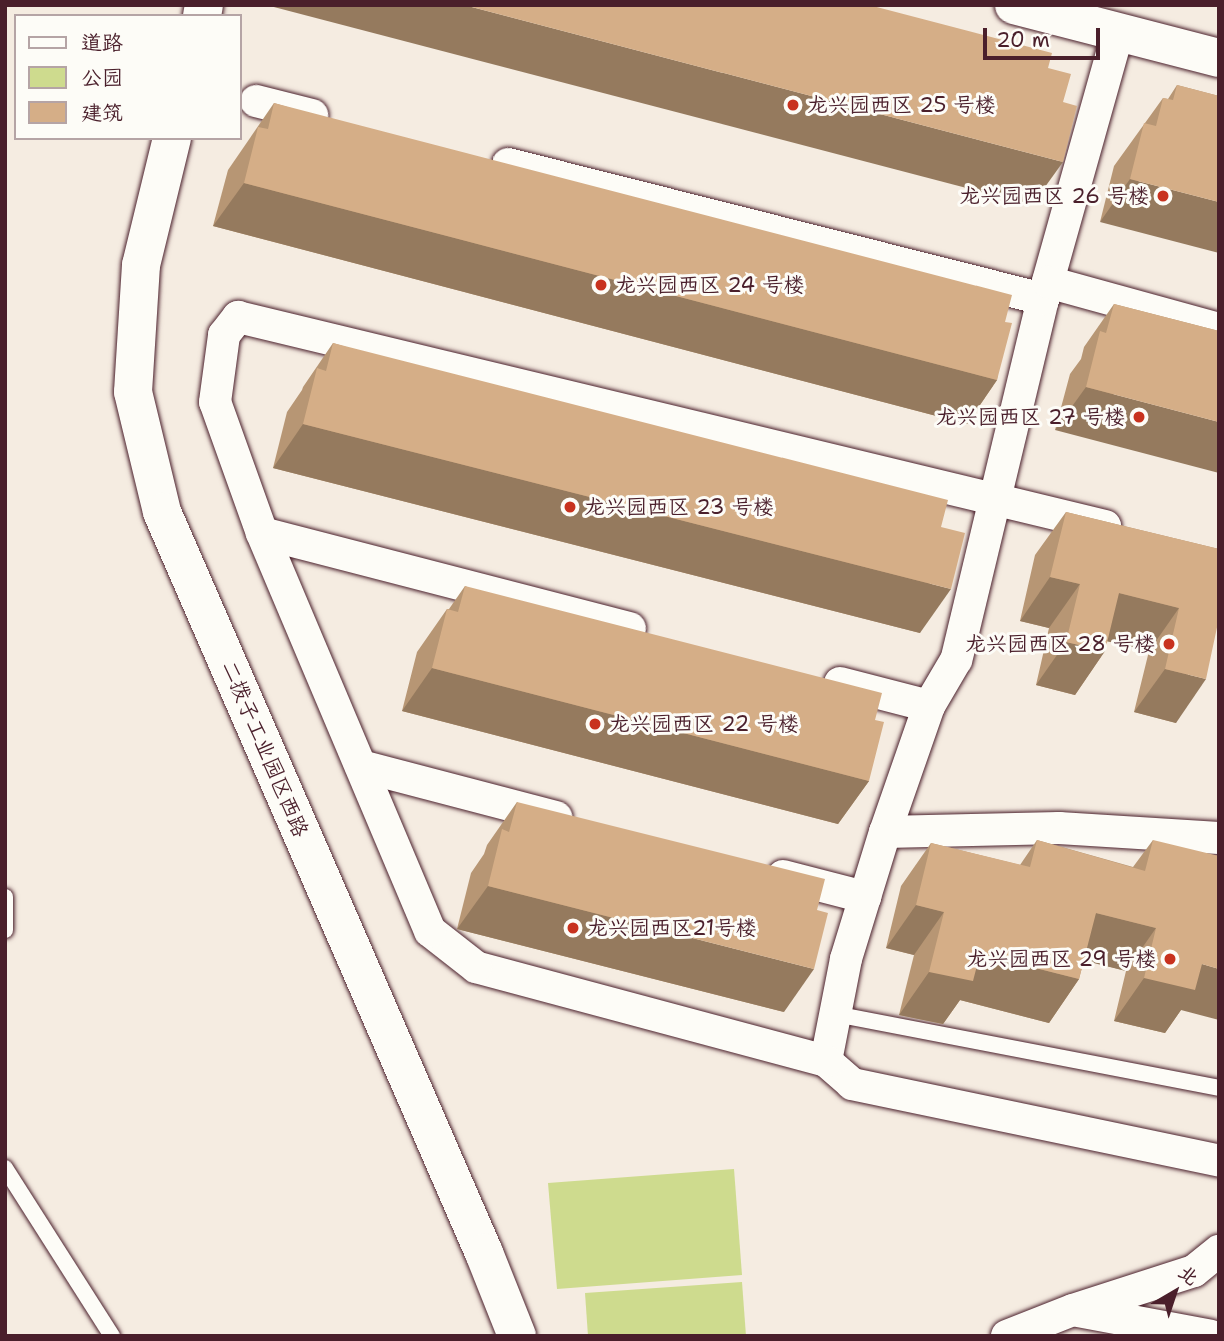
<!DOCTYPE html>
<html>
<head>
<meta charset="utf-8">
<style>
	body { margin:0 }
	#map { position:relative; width:1224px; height:1341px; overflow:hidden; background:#f5ece1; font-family:"Shantell Sans","LXGW WenKai TC",sans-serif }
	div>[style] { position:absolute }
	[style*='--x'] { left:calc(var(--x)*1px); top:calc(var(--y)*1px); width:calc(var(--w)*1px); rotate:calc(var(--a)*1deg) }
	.green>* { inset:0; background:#cedb8e }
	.roads { filter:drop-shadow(0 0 2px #4a1f2b) drop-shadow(0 0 2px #4a1f2b) }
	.service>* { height:16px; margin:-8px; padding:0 8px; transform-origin:8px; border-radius:8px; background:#fdfcf7 }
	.minor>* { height:32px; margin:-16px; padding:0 16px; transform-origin:16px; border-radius:16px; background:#fdfcf7 }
	.tertiary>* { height:38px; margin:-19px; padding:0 19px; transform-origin:19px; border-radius:19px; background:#fdfcf7 }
	.wall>* { inset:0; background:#b79674 }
	.shaded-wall>* { inset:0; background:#957a5e }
	.building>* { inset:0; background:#d5ae87 }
	.dots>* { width:19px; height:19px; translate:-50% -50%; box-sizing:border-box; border:4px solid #fdfcf7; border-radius:50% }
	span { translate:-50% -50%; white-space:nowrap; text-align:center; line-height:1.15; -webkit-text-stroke:6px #fdfcf7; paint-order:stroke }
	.poi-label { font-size:21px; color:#4a1f2b }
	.left { translate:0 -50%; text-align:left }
	.right { translate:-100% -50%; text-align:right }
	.street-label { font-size:21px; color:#4a1f2b }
	.frame { position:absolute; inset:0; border:7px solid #4a1f2b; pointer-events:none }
	.legend { position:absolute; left:14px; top:14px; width:228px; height:126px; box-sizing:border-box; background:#fdfcf7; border:2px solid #b5a4a5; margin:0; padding:9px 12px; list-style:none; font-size:21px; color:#4a1f2b }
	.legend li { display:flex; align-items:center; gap:14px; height:35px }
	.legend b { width:35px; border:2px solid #b5a4a5 }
	.north { position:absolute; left:1140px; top:1257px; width:70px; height:70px; -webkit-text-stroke:5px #fdfcf7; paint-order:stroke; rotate:39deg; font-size:19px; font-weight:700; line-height:28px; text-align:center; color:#4a1f2b }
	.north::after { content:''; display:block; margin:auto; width:24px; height:32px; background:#4a1f2b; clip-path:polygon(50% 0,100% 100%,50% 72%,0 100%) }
	.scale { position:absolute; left:983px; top:28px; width:117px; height:32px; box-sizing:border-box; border:4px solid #4a1f2b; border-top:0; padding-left:9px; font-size:21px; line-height:24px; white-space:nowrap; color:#4a1f2b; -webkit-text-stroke:5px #fdfcf7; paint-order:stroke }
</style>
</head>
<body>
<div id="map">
	<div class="green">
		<div style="clip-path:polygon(734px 1169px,742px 1275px,557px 1289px,548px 1183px)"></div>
		<div style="clip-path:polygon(742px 1282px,746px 1336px,588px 1336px,585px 1293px)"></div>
	</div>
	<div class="roads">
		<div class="service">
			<div style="--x:5;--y:897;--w:33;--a:90"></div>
			<div style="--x:835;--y:1014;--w:391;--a:10.9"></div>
			<div style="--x:5;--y:1168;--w:199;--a:57.5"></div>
		</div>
		<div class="minor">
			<div style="--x:1118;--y:32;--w:277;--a:105.7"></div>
			<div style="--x:1043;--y:299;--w:371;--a:103.5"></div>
			<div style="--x:956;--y:660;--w:53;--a:120.4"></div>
			<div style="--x:929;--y:706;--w:133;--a:109.2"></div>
			<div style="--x:885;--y:832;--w:133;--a:107.1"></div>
			<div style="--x:846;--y:959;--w:104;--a:101.1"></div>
			<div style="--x:826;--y:1061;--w:35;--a:41"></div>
			<div style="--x:852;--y:1084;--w:375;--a:11.8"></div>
			<div style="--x:256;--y:101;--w:58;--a:14"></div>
			<div style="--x:508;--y:164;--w:552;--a:14.16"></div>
			<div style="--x:1048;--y:282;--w:177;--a:15.4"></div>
			<div style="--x:262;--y:533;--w:380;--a:14.5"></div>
			<div style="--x:840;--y:683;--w:92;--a:14.5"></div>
			<div style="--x:361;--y:766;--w:202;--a:14.7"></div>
			<div style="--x:885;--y:832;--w:174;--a:-1.3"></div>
			<div style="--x:1059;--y:828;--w:160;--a:3.6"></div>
			<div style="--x:783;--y:876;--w:85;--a:14.4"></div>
			<div style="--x:826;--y:1061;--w:362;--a:-165"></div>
			<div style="--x:476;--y:967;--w:58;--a:-142"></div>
			<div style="--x:430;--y:931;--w:432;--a:-112.9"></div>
			<div style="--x:262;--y:533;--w:139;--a:-109.7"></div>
			<div style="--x:215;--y:402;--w:68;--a:-82.3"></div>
			<div style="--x:224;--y:335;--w:23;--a:-52"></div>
			<div style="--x:238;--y:317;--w:892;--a:13.55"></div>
			<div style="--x:1078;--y:1311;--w:135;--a:10.6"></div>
			<div style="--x:1007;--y:1336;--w:71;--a:-21.5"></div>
			<div style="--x:1073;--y:1310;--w:127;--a:-17.9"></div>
			<div style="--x:1194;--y:1271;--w:32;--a:-39"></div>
		</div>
		<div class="tertiary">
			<div style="--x:1014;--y:5;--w:212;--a:14.5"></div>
			<div style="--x:202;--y:16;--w:11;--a:-80"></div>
			<div style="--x:172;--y:138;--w:131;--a:103.7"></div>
			<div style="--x:141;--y:265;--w:127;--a:93.6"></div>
			<div style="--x:133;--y:392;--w:123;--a:76.4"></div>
			<div style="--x:162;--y:512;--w:808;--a:66.51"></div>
			<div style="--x:484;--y:1253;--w:89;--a:68.3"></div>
		</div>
	</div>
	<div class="wall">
		<div style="clip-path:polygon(1177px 85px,1219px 96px,1100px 222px,1114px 166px,1163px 98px,1168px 99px)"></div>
		<div style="clip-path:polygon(274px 103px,1005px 322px,997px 380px,967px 424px,213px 226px,228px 170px)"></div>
		<div style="clip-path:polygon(1114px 304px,1219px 331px,1055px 430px,1070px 374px,1081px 359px,1084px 347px)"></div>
		<div style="clip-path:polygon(333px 343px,941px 527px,920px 633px,273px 468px,287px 412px,302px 390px,303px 387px)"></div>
		<div style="clip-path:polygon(1066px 512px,1219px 549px,1176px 723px,1134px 712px,1149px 651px,1107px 641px,1105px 651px,1075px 695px,1036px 685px,1049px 628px,1020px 621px,1035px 555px)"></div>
		<div style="clip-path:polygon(465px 586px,869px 781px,838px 824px,402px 711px,417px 652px,447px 609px,449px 609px)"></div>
		<div style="clip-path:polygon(517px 802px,784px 1012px,457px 929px,471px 873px,484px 854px,487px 845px)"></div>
		<div style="clip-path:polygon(1037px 840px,1133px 867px,1153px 840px,1181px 1010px,1165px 1033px,1114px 1021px,1126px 971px,1084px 960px,1079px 979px,1049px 1023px,960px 1000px,943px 1024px,899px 1015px,914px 955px,886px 948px,901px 886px,931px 843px,1020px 865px)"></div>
	</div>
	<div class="shaded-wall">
		<div style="clip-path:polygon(271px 5px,464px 5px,1063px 162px,1032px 205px,270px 6px)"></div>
		<div style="clip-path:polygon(1130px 179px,1219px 202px,1219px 253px,1100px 222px)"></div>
		<div style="clip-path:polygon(244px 183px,997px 380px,967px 424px,213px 226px)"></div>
		<div style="clip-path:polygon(1086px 387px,1219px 422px,1219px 473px,1055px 430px)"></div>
		<div style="clip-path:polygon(303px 424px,951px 589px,920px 633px,273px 468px)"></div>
		<div style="clip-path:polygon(1050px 577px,1080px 584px,1049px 628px,1020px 621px)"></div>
		<div style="clip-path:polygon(1119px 593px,1179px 608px,1149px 651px,1089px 637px)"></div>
		<div style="clip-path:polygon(1066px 642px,1105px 651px,1075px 695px,1036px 685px)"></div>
		<div style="clip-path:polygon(432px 668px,869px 781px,838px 824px,402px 711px)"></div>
		<div style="clip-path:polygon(1165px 669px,1206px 679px,1176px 723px,1134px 712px)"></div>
		<div style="clip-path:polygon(488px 886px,814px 969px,784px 1012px,457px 929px)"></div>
		<div style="clip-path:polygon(916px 905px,944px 912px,914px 955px,886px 948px)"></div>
		<div style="clip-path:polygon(1096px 913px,1156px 928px,1126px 971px,1065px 956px)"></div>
		<div style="clip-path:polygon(980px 954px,1079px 979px,1049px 1023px,960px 1000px,943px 1024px,899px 1015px,929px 972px)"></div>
		<div style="clip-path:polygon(1202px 964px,1219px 969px,1219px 1020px,1181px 1010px,1165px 1033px,1114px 1021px,1144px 978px)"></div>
	</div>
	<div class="building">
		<div style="clip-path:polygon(464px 5px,869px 5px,1052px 53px,1048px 68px,1071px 74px,1063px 102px,1077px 106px,1063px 162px)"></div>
		<div style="clip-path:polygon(1177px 85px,1219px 96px,1219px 202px,1130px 179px,1144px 123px,1156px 126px,1163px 98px,1173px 100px)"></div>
		<div style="clip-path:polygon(274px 103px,1012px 295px,1005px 322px,1012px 323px,997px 380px,244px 183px,258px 127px,268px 129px)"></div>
		<div style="clip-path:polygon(1114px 304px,1219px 331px,1219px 422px,1086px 387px,1100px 331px,1106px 333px)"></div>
		<div style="clip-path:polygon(333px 343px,948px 500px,941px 527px,965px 533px,951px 589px,303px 424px,317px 368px,326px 371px)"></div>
		<div style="clip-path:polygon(1066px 512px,1219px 549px,1219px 618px,1206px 679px,1165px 669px,1179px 608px,1119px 593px,1105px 651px,1066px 642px,1080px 584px,1050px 577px)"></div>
		<div style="clip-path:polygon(465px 586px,882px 693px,875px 720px,884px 722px,869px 781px,432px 668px,447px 609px,458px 612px)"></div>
		<div style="clip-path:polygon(517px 802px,825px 879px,817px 910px,828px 913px,814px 969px,488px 886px,502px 829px,509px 832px)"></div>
		<div style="clip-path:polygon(1037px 840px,1145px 871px,1153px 840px,1219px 856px,1219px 969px,1202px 964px,1195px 990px,1144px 978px,1156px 928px,1096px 913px,1079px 979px,980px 954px,973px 981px,929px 972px,944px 912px,916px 905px,931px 843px,1030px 867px)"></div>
	</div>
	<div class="dots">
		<div style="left:793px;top:105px;background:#c8321e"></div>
		<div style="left:1163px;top:196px;background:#c8321e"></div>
		<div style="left:601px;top:285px;background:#c8321e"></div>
		<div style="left:1139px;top:417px;background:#c8321e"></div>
		<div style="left:570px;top:507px;background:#c8321e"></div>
		<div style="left:1169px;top:644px;background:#c8321e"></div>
		<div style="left:595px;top:724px;background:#c8321e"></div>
		<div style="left:573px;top:928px;background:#c8321e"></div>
		<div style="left:1170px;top:959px;background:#c8321e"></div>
	</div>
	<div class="poi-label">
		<span class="left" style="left:807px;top:105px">龙兴园西区 25 号楼</span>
		<span class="right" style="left:1149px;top:196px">龙兴园西区 26 号楼</span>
		<span class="left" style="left:615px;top:285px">龙兴园西区 24 号楼</span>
		<span class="right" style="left:1125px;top:417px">龙兴园西区 27 号楼</span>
		<span class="left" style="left:584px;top:507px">龙兴园西区 23 号楼</span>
		<span class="right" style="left:1155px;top:644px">龙兴园西区 28 号楼</span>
		<span class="left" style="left:609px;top:724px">龙兴园西区 22 号楼</span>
		<span class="left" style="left:587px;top:928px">龙兴园西区21号楼</span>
		<span class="right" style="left:1156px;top:959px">龙兴园西区 29 号楼</span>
	</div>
	<div class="street-label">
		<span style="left:265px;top:749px;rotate:67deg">二拨子工业园区西路</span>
	</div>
	<div class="frame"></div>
	<ul class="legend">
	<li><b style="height:9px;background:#fdfcf7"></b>道路</li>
	<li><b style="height:19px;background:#cedb8e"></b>公园</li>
	<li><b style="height:19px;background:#d5ae87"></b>建筑</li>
	</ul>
	<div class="north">北</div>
	<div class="scale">20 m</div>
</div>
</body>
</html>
